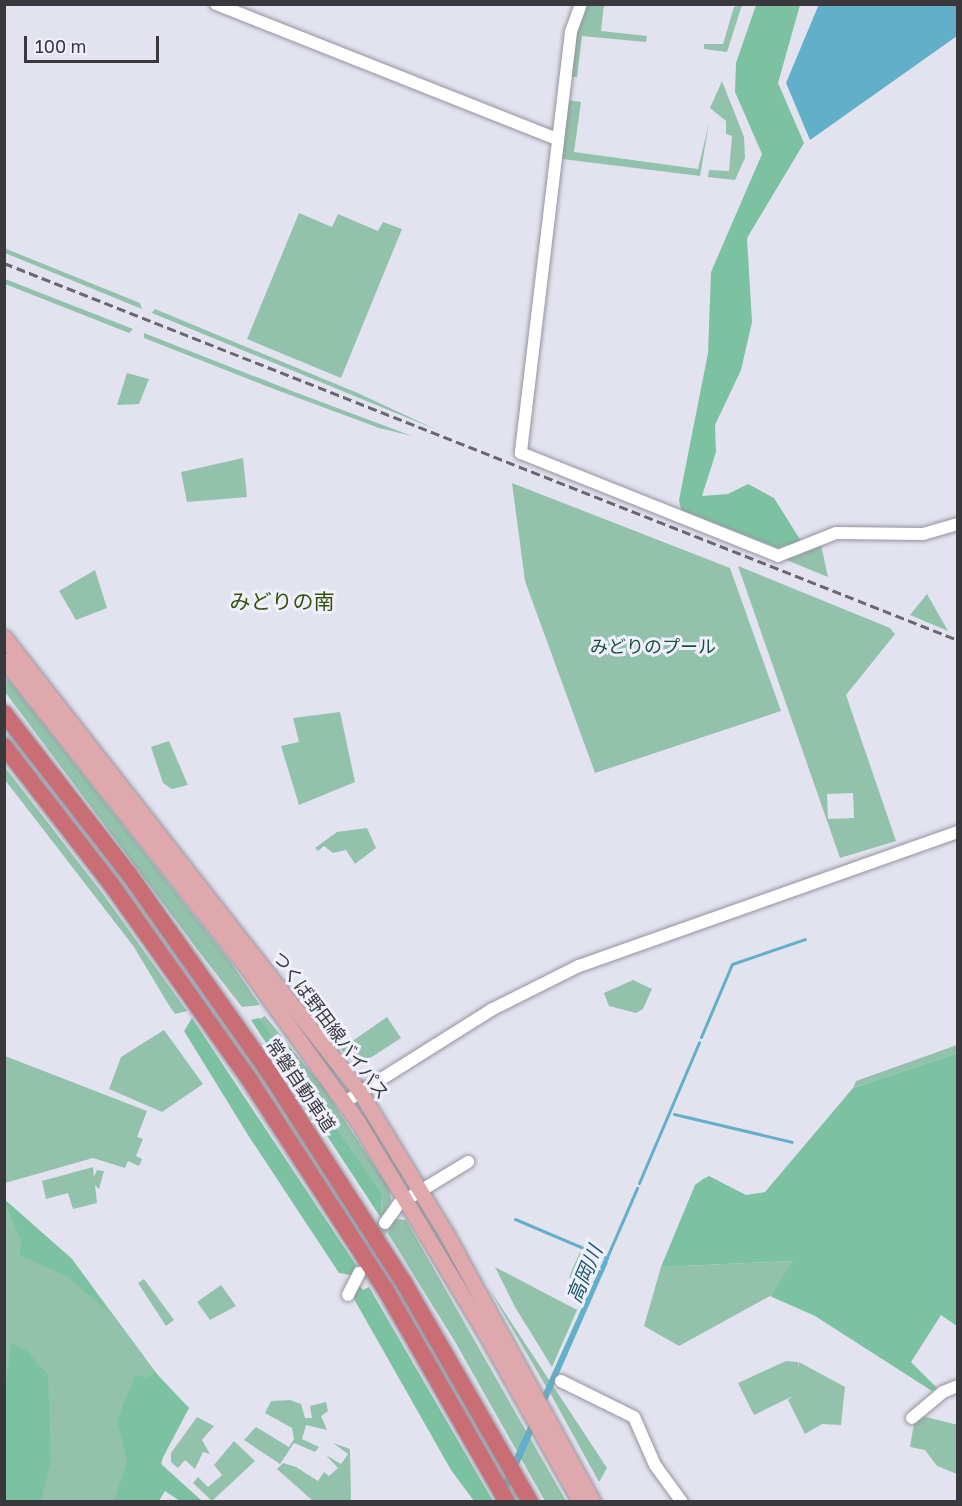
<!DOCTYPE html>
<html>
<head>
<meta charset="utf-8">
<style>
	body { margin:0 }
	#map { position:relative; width:962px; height:1506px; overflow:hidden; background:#e3e3ef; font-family:"Golos Text","Noto Sans JP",sans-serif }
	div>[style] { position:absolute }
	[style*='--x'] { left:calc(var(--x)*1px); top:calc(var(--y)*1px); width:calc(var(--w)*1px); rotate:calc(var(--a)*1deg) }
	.green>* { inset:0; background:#93c2ac }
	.forest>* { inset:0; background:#7cc2a2 }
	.water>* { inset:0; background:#62afca }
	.stream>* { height:3px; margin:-1.5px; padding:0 1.5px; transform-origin:1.5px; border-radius:1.5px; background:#62afca }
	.minor-tunnel>* { height:12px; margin-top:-6px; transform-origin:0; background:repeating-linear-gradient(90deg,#c1c1cb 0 12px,transparent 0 18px) }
	.roads { filter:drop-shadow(0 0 2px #93939e) drop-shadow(0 0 2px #93939e) }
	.minor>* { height:12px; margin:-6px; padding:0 6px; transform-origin:6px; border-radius:6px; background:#fff }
	.major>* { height:15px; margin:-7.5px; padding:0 7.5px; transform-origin:7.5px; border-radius:7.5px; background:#dfa8ac }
	.highway>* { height:16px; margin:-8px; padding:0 8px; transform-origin:8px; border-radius:8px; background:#c96e74 }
	.rail>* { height:3px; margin-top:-1.5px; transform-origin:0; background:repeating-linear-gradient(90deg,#67676d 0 9px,transparent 0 13.5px) }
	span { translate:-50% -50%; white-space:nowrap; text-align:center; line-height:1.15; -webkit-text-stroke:6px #f0f0fc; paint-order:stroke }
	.park-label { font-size:18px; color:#18503b }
	.street-label { font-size:18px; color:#38383d }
	.water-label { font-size:20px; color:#1b596d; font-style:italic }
	.quarter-label { font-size:21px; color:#35520b }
	.frame { position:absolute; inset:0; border:6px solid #38383d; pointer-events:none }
	.scale { position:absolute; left:24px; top:36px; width:135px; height:27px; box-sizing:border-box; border:3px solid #38383d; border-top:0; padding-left:8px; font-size:18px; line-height:21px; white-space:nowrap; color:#38383d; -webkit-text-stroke:4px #f0f0fc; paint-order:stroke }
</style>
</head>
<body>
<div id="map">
	<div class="green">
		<div style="clip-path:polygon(587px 5px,604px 5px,601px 31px,647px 36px,646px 42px,582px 36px,577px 77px,571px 77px,576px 34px)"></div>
		<div style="clip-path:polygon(742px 5px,727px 52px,704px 49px,704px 44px,723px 44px,734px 7px)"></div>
		<div style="clip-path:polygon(722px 81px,744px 137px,745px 158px,735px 180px,708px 177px,709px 170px,729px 171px,732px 136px,726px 134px,726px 121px,710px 108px)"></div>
		<div style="clip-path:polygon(568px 100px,581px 102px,574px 152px,698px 169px,709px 123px,700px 176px,562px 159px)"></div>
		<div style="clip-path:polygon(299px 213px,332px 227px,338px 214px,378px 231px,383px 222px,402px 229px,341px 378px,247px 339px)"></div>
		<div style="clip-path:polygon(4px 248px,140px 303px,142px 309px,5px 253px)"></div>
		<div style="clip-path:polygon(4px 279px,5px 279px,133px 329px,129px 333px,5px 284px)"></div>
		<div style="clip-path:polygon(155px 309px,360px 394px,437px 430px,152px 313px)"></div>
		<div style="clip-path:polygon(144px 333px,292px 391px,412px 436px,379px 428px,266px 386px,144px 338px)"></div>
		<div style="clip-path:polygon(127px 373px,149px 379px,139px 404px,117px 405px)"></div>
		<div style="clip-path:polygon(243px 458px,247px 497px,187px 502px,181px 472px)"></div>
		<div style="clip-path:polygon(512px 483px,730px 568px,781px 711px,595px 773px,525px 581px)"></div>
		<div style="clip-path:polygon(821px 545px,828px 577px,784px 559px,799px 555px)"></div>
		<div style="clip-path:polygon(evenodd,738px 566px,890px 628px,895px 634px,846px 695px,896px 841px,840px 858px,738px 566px,853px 793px,854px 818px,828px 819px,827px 794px,853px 793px)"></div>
		<div style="clip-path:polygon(95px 570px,107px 608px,76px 620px,59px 591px)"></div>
		<div style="clip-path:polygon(927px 594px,948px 631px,910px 615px)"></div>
		<div style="clip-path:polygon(7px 678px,232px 964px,260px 1005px,242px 1007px,200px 953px,5px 692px)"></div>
		<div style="clip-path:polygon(340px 712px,355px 782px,299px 805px,281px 746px,299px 742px,293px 718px)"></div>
		<div style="clip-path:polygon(169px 741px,188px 785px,172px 789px,163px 783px,151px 747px)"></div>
		<div style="clip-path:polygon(4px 766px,103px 894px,187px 1011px,175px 1014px,170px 1007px,134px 947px,5px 780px)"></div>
		<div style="clip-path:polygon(367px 828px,376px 848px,355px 864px,346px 850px,333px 853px,324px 846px,318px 851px,315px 848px,337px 832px)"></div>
		<div style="clip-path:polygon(633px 980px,652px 989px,643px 1009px,636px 1013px,609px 1006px,604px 993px)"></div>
		<div style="clip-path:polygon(265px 1016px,323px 1087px,390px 1190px,391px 1201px,381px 1218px,382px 1193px,259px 1019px)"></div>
		<div style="clip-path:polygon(387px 1017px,401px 1038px,364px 1062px,349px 1059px,341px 1049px)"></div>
		<div style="clip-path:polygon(164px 1030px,203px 1084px,162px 1112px,109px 1089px,121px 1057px)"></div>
		<div style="clip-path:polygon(957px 1045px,957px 1053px,853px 1088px,856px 1081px)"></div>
		<div style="clip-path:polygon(5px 1056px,147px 1111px,137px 1137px,143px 1139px,136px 1156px,142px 1159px,139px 1166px,128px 1161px,125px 1168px,93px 1158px,5px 1183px)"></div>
		<div style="clip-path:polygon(93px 1167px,94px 1177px,97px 1170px,104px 1171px,99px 1189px,95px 1185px,97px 1203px,73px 1209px,68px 1193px,46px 1199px,42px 1181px)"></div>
		<div style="clip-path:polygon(4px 1199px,72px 1259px,166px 1386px,189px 1408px,165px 1447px,161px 1466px,141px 1501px,5px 1501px)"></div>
		<div style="clip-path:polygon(394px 1219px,406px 1220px,566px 1501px,545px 1501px,454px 1340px,387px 1232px)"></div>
		<div style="clip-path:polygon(580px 1252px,598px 1260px,588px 1286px,569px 1277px)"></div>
		<div style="clip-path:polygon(794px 1261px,770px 1296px,679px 1346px,644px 1326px,661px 1267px)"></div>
		<div style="clip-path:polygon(495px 1267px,577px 1310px,552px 1367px,515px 1307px)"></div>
		<div style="clip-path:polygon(144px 1279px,174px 1320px,166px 1326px,138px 1283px)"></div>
		<div style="clip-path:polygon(221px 1285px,236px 1306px,210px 1320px,197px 1302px)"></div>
		<div style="clip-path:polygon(488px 1287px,607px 1468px,599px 1482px,554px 1400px)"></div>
		<div style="clip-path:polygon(786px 1361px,798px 1362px,799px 1367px,799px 1362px,845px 1387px,841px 1425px,822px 1424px,805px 1434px,788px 1400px,793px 1396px,754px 1415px,738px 1383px)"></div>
		<div style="clip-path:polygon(290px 1400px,301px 1404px,305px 1418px,312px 1418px,310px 1406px,326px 1402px,328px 1411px,321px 1416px,327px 1430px,306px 1425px,302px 1439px,319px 1447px,315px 1452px,294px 1443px,280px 1464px,244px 1440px,256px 1427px,289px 1447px,294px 1439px,292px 1428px,265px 1413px,271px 1401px)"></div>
		<div style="clip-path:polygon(922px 1416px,958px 1425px,957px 1474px,937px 1466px,925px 1450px,910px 1447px,914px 1423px)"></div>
		<div style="clip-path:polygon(197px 1417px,214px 1426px,202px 1440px,210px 1454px,203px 1452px,195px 1469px,185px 1460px,178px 1468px,171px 1462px,171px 1453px)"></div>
		<div style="clip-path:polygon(234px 1441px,255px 1461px,212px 1501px,193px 1483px,198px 1477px,208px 1487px,222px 1475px,214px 1465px)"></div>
		<div style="clip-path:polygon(333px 1443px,350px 1449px,351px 1501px,313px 1501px,277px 1469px,283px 1463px,296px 1467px,318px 1481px,324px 1472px,329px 1476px,338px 1468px,326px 1455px,341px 1464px,348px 1454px)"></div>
	</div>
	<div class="forest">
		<div style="clip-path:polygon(756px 5px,800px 5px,778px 83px,804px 143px,747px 238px,752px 322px,741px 370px,715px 425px,716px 452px,702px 496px,728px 494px,748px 484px,774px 498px,801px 541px,778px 548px,681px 510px,679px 500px,708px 353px,711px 272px,762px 154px,735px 92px,736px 63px)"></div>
		<div style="clip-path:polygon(192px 1018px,356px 1265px,351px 1275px,339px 1273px,248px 1135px,184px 1031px)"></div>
		<div style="clip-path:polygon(259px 1018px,382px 1193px,381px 1218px,251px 1020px)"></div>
		<div style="clip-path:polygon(957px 1053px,957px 1326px,941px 1315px,911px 1362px,937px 1388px,932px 1391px,815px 1316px,770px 1296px,793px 1261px,661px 1267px,695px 1185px,703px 1179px,709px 1176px,746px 1195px,765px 1192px,853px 1088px)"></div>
		<div style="clip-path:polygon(4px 1199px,72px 1259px,110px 1313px,67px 1277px,20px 1255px,21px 1241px)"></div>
		<div style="clip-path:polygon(358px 1284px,363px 1290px,369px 1287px,493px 1501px,474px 1501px,451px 1470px,354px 1299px)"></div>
		<div style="clip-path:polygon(11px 1343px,26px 1350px,48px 1375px,51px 1460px,41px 1501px,5px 1501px,4px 1402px)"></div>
		<div style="clip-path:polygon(155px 1372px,189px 1408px,160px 1463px,202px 1501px,180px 1501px,165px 1491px,159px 1501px,114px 1501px,127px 1461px,117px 1420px,135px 1375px,147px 1378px)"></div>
	</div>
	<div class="water">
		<div style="clip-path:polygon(819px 4px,950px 5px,957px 6px,957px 36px,810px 140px,786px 83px)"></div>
		<div style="clip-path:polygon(604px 1259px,608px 1262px,503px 1501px,494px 1502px)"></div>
	</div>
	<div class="stream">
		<div style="--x:701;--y:1037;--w:79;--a:-67"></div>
		<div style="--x:732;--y:964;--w:77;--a:-18.9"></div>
		<div style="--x:674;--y:1114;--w:121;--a:13.3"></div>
		<div style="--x:639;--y:1183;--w:153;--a:-66.9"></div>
		<div style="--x:515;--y:1219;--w:100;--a:23"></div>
		<div style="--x:604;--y:1264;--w:83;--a:-66.5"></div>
	</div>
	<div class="minor-tunnel">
		<div style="--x:363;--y:1265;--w:47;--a:-62.4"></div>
	</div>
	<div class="roads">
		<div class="minor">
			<div style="--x:216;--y:4;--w:367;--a:21.6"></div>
			<div style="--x:581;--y:4;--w:30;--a:110"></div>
			<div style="--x:571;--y:32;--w:424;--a:96.8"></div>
			<div style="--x:521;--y:453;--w:277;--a:21.8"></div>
			<div style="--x:778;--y:556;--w:62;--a:-21.6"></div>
			<div style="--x:836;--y:533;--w:87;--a:0.7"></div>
			<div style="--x:923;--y:534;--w:36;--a:-16"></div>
			<div style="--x:345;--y:1102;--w:173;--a:-32.2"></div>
			<div style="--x:491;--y:1010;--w:98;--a:-26.6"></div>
			<div style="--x:579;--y:966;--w:402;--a:-19.5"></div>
			<div style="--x:385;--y:1223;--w:24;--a:-54"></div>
			<div style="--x:399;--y:1204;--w:81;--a:-31.3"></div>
			<div style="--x:348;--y:1295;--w:25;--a:-63"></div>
			<div style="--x:561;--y:1381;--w:81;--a:26.3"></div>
			<div style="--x:634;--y:1417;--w:52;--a:66.4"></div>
			<div style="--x:655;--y:1465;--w:46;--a:53.9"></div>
			<div style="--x:912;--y:1418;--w:40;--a:-40"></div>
			<div style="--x:943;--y:1392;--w:16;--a:-22"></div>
		</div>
		<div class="major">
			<div style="--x:4;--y:637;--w:578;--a:51.96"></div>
			<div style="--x:360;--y:1092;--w:170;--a:58.7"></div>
			<div style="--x:448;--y:1237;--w:302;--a:61.3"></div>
			<div style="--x:4;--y:660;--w:394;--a:51.7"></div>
			<div style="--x:248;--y:969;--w:188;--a:54.3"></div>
			<div style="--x:358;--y:1122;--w:250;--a:58.9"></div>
			<div style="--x:487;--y:1336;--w:190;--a:60.7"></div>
		</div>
		<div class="highway">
			<div style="--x:4;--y:713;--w:204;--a:52.2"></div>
			<div style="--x:129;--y:874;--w:241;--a:54.8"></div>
			<div style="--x:268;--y:1071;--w:250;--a:57.3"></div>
			<div style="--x:403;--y:1281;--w:255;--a:60.1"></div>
			<div style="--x:4;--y:746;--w:175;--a:52.2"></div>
			<div style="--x:111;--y:884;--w:242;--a:54.7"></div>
			<div style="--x:251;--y:1082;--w:247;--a:57.1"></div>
			<div style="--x:385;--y:1289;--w:245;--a:60.2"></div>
		</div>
	</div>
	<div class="rail">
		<div style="--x:4;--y:263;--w:1026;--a:21.56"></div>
	</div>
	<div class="park-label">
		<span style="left:653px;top:646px">みどりのプール</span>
	</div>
	<div class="street-label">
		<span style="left:331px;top:1025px;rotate:53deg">つくば野田線バイパス</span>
		<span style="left:301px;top:1085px;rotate:56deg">常磐自動車道</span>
	</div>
	<div class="water-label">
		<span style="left:584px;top:1274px;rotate:-67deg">高岡川</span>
	</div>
	<div class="quarter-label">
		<span style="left:282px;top:601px">みどりの南</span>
	</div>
	<div class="frame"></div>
	<div class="scale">100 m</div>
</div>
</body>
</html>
